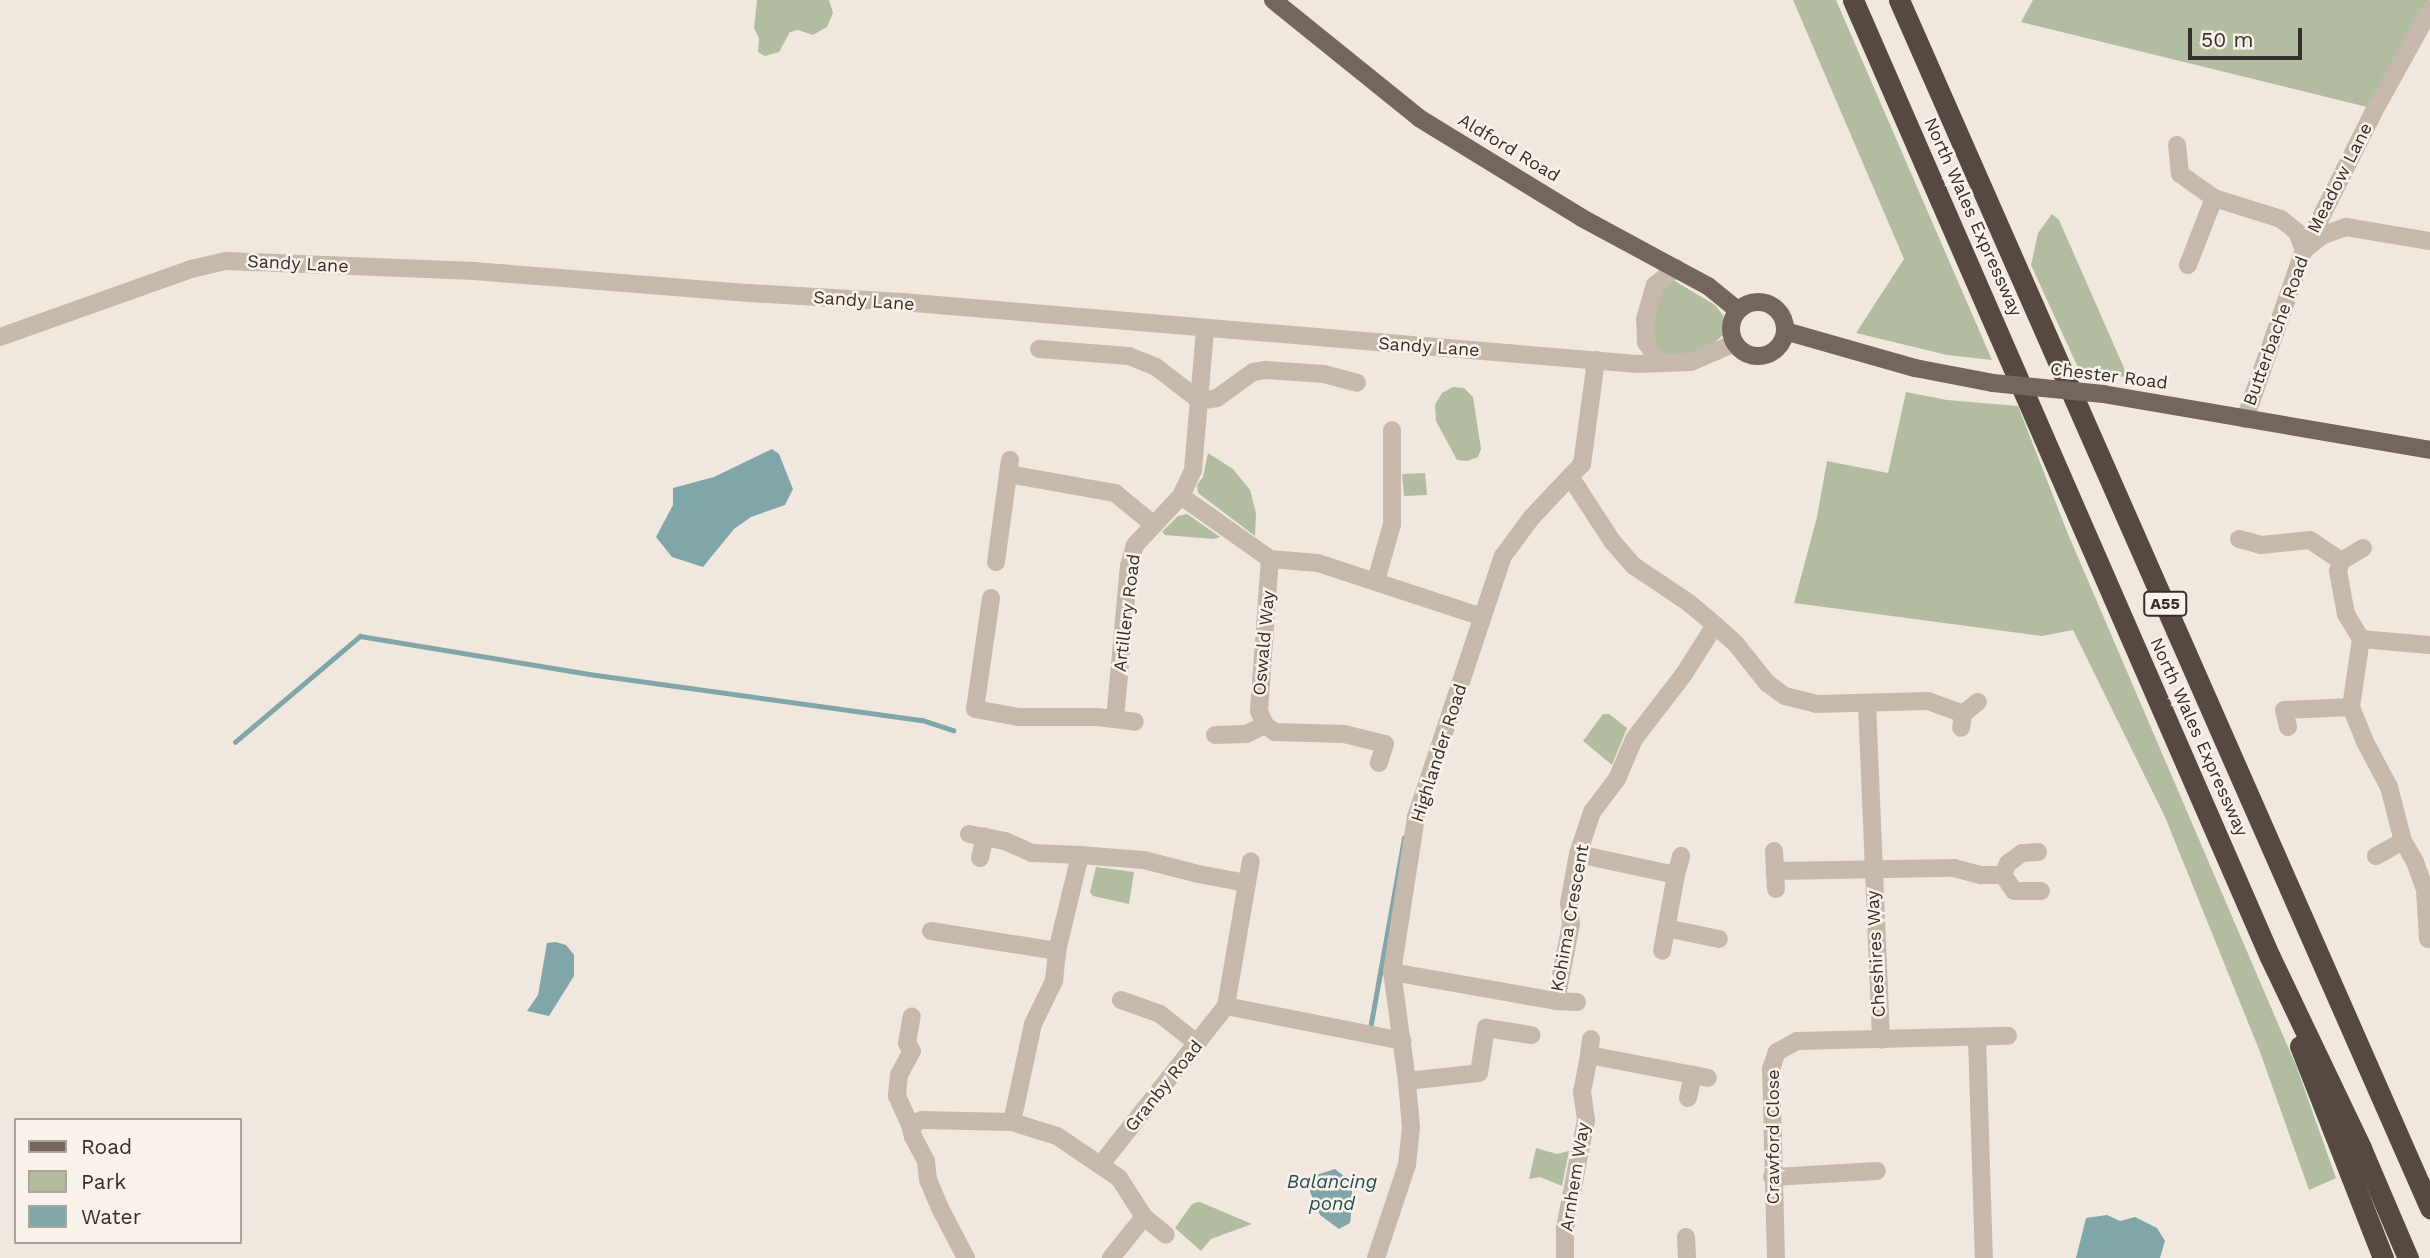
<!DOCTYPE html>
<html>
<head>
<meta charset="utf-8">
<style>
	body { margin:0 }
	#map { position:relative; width:2430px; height:1258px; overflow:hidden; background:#f0e8df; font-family:"Work Sans",sans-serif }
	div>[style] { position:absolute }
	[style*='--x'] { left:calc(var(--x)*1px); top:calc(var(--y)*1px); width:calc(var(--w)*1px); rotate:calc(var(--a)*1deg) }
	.green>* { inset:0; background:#b2bda0 }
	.water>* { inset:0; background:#81a6a9 }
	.stream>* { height:4.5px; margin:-2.25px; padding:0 2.25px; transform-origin:2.25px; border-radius:2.25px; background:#81a6a9 }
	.minor>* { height:18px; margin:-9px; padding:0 9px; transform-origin:9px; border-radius:9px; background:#c6b9ac }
	.major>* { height:18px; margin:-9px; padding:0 9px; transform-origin:9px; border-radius:9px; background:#75665d }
	.major>.ring { margin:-9px; padding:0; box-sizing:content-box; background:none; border:18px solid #75665d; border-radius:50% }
	.highway>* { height:21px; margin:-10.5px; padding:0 10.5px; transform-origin:10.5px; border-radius:10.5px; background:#554942 }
	.major-bridge>* { height:18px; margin:-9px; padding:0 9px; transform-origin:9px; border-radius:9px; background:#75665d }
	span { translate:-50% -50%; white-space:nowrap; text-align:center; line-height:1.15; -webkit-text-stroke:5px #f8f2ea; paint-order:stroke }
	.shield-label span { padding:2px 5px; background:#f8f2ea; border:2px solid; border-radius:5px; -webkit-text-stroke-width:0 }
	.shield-label { font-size:16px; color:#352e2a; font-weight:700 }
	.street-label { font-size:18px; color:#352e2a }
	.water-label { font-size:19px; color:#244d52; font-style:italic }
	.legend { position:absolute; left:14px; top:1118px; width:228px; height:126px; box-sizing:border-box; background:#f8f2ea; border:2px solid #aaa49d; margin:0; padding:9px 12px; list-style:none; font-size:21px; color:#352e2a }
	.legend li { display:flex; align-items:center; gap:14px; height:35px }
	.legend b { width:35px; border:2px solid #aaa49d }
	.scale { position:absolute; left:2188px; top:28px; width:114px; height:32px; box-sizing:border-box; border:4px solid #352e2a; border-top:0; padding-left:9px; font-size:21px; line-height:24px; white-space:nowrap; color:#352e2a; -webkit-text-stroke:5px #f8f2ea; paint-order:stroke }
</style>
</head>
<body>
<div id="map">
	<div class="green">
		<div style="clip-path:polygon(757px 0,829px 0,833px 13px,827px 27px,813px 35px,798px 30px,790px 32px,779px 52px,765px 56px,758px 52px,759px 38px,754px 28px)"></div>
		<div style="clip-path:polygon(1793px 0,1836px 0,1992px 360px,1947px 355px,1856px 333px,1904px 259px)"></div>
		<div style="clip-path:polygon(2033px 0,2430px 0,2367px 107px,2021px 22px)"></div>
		<div style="clip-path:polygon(2052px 214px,2059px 220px,2128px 377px,2081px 374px,2031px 265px,2038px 233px)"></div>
		<div style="clip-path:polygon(1675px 281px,1715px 305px,1723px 315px,1725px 324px,1723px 335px,1713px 344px,1686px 355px,1671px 357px,1660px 352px,1651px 342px,1655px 300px,1667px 282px)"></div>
		<div style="clip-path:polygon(1453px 387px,1464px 388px,1473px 397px,1481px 449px,1478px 457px,1467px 461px,1457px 460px,1436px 421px,1435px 405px,1442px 393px)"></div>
		<div style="clip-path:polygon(1906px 392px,1947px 400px,2018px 406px,2068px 534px,2297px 1068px,2336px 1178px,2309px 1190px,2260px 1052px,2165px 817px,2073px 630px,2042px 636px,1794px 603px,1817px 517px,1827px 461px,1888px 473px)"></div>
		<div style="clip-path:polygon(1208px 453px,1233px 469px,1250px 490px,1256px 513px,1255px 536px,1198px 493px,1197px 485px,1203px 477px)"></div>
		<div style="clip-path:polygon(1425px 473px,1427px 495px,1404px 496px,1402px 474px)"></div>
		<div style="clip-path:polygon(1187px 514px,1193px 518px,1220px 537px,1214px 539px,1165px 535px,1162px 532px,1178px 516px)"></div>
		<div style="clip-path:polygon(1603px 714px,1609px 714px,1627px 728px,1612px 765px,1583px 741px)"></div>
		<div style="clip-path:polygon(1096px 867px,1134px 872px,1129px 904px,1093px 896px,1090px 892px)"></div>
		<div style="clip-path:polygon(1536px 1148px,1557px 1154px,1569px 1151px,1562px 1186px,1540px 1177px,1529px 1179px)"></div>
		<div style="clip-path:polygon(1197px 1202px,1200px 1202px,1252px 1224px,1211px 1239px,1201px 1251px,1175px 1228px,1192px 1204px)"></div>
	</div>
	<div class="water">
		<div style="clip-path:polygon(772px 449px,779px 454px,793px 489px,785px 505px,751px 517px,734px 529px,703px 567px,672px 557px,656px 537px,673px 505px,673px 488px,714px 477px)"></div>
		<div style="clip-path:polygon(556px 942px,566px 945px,574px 955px,574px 976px,549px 1016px,527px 1011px,538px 995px,547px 943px)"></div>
		<div style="clip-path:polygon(1335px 1169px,1350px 1181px,1353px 1198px,1350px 1223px,1339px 1229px,1320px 1215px,1310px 1192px,1313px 1176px)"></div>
		<div style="clip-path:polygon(2107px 1215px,2120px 1221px,2135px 1217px,2157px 1228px,2165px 1241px,2160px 1258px,2076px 1258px,2086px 1218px)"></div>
	</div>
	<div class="stream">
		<div style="--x:235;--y:742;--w:164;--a:-40.3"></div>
		<div style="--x:360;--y:636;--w:232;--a:9.4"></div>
		<div style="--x:589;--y:674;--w:336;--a:7.9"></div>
		<div style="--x:922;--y:720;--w:33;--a:18"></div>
		<div style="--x:1370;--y:1029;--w:194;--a:-79.9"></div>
	</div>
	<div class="minor">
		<div style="--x:2177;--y:145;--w:29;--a:84"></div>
		<div style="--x:2180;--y:174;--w:42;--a:35.2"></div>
		<div style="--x:2306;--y:247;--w:150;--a:-63.4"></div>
		<div style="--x:2373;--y:113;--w:118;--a:-61"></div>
		<div style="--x:2188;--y:265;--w:72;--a:-68.8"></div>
		<div style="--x:2214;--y:198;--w:70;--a:17.4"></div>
		<div style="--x:2281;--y:219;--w:21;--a:39"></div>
		<div style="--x:2297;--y:232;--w:19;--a:69"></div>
		<div style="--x:0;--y:337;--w:203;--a:-19.6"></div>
		<div style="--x:191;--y:269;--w:37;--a:-13"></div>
		<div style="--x:227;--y:261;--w:247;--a:2.3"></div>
		<div style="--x:474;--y:271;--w:276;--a:4.6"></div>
		<div style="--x:749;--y:293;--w:153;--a:3.4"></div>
		<div style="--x:902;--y:302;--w:738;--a:4.82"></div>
		<div style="--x:1637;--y:364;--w:54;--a:-2.1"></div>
		<div style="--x:1691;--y:362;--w:48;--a:-23.4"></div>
		<div style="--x:1039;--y:349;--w:90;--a:4.4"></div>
		<div style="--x:1129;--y:356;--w:29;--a:22"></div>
		<div style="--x:1156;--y:367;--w:56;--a:37.7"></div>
		<div style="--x:1200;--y:401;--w:17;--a:-10"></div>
		<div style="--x:1217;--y:398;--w:44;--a:-35.8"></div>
		<div style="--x:1253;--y:372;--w:13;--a:-9"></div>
		<div style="--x:1266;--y:370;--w:58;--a:3.9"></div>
		<div style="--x:1324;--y:374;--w:34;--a:15"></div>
		<div style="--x:1661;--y:363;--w:26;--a:-126"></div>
		<div style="--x:1646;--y:342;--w:23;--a:-92"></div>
		<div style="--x:1645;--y:319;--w:35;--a:-74"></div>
		<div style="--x:1655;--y:285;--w:27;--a:-39"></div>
		<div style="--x:2245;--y:419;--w:179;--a:-70.8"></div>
		<div style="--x:2304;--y:250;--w:22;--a:-39"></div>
		<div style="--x:2321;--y:236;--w:27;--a:-20"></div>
		<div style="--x:2346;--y:227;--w:85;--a:9.5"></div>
		<div style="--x:1008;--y:474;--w:109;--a:10.1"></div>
		<div style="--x:1115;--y:493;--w:50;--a:39.4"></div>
		<div style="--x:1571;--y:478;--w:75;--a:56.9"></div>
		<div style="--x:1612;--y:541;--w:33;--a:49"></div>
		<div style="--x:1634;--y:566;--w:66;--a:33.9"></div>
		<div style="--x:1689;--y:603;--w:34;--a:40"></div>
		<div style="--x:1715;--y:625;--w:28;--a:42"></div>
		<div style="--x:1736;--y:644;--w:50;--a:51.5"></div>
		<div style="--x:1767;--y:683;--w:22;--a:36"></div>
		<div style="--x:1785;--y:696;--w:32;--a:14"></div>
		<div style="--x:1816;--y:704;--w:112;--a:-1.5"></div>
		<div style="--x:1928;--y:701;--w:37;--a:20"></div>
		<div style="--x:1963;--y:714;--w:14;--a:98"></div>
		<div style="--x:1181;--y:496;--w:109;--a:35.3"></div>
		<div style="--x:1270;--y:559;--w:48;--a:4.8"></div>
		<div style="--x:1318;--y:563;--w:173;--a:18.2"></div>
		<div style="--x:2239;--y:539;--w:23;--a:15"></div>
		<div style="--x:2261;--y:545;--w:49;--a:-5.8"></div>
		<div style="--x:2310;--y:540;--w:37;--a:34"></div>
		<div style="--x:2363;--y:548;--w:26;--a:149"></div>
		<div style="--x:2341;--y:561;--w:10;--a:107"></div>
		<div style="--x:2338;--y:571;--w:44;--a:79.5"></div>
		<div style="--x:2346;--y:614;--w:29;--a:59"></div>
		<div style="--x:2361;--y:639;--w:69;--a:5"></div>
		<div style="--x:996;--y:562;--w:103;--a:-82.2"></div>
		<div style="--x:1376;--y:581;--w:59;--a:-74.3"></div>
		<div style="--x:1392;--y:524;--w:94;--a:-90"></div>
		<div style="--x:991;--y:598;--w:112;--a:98.2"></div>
		<div style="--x:975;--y:709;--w:44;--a:10.5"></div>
		<div style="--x:1018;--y:717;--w:79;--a:0"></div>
		<div style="--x:1097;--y:717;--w:38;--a:7"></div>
		<div style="--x:2361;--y:639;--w:69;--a:98.4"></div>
		<div style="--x:2351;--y:707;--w:35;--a:68"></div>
		<div style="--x:2364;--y:740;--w:53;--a:62"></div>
		<div style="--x:2389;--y:787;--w:56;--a:75.5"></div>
		<div style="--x:2403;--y:841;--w:31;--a:151"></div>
		<div style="--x:1867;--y:704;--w:336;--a:87.6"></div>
		<div style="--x:1963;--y:714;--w:19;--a:-39"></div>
		<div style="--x:1115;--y:719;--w:154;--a:-84.8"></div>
		<div style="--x:1129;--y:566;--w:22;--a:-74"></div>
		<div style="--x:1135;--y:545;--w:67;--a:-46.8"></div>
		<div style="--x:1181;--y:496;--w:29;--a:-65"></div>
		<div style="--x:1193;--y:470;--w:141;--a:-85.1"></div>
		<div style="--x:1265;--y:725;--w:15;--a:-113"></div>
		<div style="--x:1259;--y:711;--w:152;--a:-85.9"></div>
		<div style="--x:2288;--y:727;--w:17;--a:-103"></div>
		<div style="--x:2284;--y:710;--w:67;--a:-2.6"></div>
		<div style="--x:1215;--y:735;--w:31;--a:-2"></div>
		<div style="--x:1246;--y:734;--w:21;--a:-25"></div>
		<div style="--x:1265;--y:725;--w:12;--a:35"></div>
		<div style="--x:1275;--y:732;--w:69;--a:1.7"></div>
		<div style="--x:1344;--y:734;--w:42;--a:13.7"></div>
		<div style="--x:1385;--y:744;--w:20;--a:108"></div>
		<div style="--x:969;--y:834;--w:37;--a:11"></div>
		<div style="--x:1005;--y:841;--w:30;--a:24"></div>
		<div style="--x:1032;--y:853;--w:48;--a:2.4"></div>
		<div style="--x:2403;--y:841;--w:24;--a:60"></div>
		<div style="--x:2415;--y:862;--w:30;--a:70"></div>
		<div style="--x:2425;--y:890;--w:49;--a:86.5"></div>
		<div style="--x:1774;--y:851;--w:38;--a:87"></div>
		<div style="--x:2038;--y:852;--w:16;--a:176"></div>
		<div style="--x:2022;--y:853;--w:17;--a:144"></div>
		<div style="--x:2008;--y:863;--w:13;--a:113"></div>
		<div style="--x:2003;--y:875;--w:19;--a:55"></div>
		<div style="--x:2014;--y:891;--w:27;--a:0"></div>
		<div style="--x:1578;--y:854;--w:100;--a:12.1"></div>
		<div style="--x:1676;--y:875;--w:77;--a:100.4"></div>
		<div style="--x:980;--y:858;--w:22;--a:-77"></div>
		<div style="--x:1775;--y:871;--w:179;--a:-1"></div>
		<div style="--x:1954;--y:868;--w:28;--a:15"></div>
		<div style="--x:1981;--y:875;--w:22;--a:0"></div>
		<div style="--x:1676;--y:875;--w:20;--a:-75"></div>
		<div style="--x:1247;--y:883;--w:22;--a:-80"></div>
		<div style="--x:1666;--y:928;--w:54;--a:11.7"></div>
		<div style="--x:931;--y:931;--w:128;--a:9"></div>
		<div style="--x:1392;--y:972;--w:167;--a:10"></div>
		<div style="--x:1556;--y:1001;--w:78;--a:-79"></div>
		<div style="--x:1571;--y:924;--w:21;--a:-95"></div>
		<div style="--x:1569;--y:903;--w:50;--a:-79.6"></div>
		<div style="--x:1578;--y:854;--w:44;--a:-71.6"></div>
		<div style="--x:1592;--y:812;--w:41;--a:-52.9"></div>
		<div style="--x:1617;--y:779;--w:43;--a:-67"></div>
		<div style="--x:1634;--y:739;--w:82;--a:-52.4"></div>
		<div style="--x:1684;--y:674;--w:58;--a:-57.7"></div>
		<div style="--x:1121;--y:1000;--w:41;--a:19.7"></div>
		<div style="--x:1160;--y:1014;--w:48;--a:38.3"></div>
		<div style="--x:1556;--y:1001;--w:21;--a:3"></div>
		<div style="--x:1226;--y:1006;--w:180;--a:11.2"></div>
		<div style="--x:1977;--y:1038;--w:220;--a:88.2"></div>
		<div style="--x:1591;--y:1039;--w:16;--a:97"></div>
		<div style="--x:1589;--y:1055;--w:121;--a:10.9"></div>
		<div style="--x:1407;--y:1081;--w:72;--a:-6.3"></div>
		<div style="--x:1479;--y:1073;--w:46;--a:-81.2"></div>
		<div style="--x:1486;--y:1028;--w:46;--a:8.8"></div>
		<div style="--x:1688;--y:1098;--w:24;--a:-78"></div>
		<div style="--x:1012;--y:1122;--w:100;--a:-77.9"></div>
		<div style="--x:1033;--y:1024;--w:48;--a:-64"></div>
		<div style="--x:1054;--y:981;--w:30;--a:-84"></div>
		<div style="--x:1057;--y:951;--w:99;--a:-76.5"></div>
		<div style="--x:1080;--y:855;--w:64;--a:4.5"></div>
		<div style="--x:1144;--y:860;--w:56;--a:14.5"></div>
		<div style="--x:1198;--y:874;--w:50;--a:10.4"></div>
		<div style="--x:1247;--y:883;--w:125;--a:99.7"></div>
		<div style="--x:1226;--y:1006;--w:201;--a:128.3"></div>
		<div style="--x:910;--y:1125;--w:32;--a:-114"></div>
		<div style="--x:897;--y:1096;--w:21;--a:-85"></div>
		<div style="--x:899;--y:1075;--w:27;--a:-62"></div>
		<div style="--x:912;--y:1051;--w:9;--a:-122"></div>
		<div style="--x:907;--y:1043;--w:27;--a:-80"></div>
		<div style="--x:1772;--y:1177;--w:105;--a:-3.3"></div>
		<div style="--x:1686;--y:1237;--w:21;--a:87"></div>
		<div style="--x:966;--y:1258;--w:56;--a:-117.5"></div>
		<div style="--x:940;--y:1208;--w:30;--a:-113"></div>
		<div style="--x:928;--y:1180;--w:19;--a:-96"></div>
		<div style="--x:926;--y:1161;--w:27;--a:-118"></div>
		<div style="--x:913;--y:1137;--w:12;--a:-104"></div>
		<div style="--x:910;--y:1125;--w:13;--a:-23"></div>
		<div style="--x:922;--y:1120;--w:90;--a:1.3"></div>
		<div style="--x:1012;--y:1122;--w:47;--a:17.3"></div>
		<div style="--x:1057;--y:1136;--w:75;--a:34.1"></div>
		<div style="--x:1119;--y:1178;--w:46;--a:57.3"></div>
		<div style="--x:1144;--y:1217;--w:28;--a:39"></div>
		<div style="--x:1111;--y:1258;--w:53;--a:-51.2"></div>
		<div style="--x:1376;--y:1258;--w:98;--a:-71.6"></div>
		<div style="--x:1407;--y:1165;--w:37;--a:-84"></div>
		<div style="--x:1411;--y:1128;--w:47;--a:-94.9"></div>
		<div style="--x:1407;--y:1081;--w:110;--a:-97.8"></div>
		<div style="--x:1392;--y:972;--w:157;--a:-81.2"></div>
		<div style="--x:1416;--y:817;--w:275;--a:-71.6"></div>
		<div style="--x:1503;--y:556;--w:49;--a:-53.4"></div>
		<div style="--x:1532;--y:517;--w:73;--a:-46.7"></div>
		<div style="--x:1582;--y:464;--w:105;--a:-82.3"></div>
		<div style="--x:1565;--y:1258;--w:30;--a:-90"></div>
		<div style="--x:1565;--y:1228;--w:110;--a:-79"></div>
		<div style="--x:1586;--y:1120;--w:28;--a:-98"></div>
		<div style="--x:1582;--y:1092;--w:38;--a:-79"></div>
		<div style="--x:1776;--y:1258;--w:189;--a:-91.5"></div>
		<div style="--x:1771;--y:1069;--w:18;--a:-71"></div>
		<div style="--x:1777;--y:1052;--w:23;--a:-29"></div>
		<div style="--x:1797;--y:1041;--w:211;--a:-1.4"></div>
	</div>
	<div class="major">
		<div style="--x:1273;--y:0;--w:188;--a:38.9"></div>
		<div style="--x:1419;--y:118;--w:191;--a:31.5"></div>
		<div style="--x:1582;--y:218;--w:143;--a:28.4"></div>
		<div style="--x:1708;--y:286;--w:38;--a:39"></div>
		<div class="ring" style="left:1731px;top:302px;width:36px;height:36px"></div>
		<div style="--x:1785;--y:331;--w:135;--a:15.9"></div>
		<div style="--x:1915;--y:368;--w:79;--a:10.9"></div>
		<div style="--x:2103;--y:394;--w:332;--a:9.7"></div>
	</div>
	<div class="highway">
		<div style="--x:1853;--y:0;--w:1044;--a:66.46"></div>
		<div style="--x:2270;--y:957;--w:212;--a:64.5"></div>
		<div style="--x:2361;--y:1148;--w:120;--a:66.9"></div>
		<div style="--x:1899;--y:0;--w:1320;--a:66.27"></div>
		<div style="--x:2300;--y:1046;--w:228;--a:68.6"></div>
	</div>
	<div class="major-bridge">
		<div style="--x:1993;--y:383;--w:111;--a:5.7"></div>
	</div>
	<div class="shield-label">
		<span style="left:2165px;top:604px">A55</span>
	</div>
	<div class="street-label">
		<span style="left:1509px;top:148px;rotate:31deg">Aldford Road</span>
		<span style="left:2340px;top:178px;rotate:-63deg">Meadow Lane</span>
		<span style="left:1973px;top:217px;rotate:66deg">North Wales Expressway</span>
		<span style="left:298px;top:264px;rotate:3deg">Sandy Lane</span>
		<span style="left:864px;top:301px;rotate:4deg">Sandy Lane</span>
		<span style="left:2276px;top:331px;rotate:-70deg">Butterbache Road</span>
		<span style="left:1429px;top:347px;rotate:4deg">Sandy Lane</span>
		<span style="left:2109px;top:376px;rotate:7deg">Chester Road</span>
		<span style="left:1127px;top:613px;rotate:-83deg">Artillery Road</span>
		<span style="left:1264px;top:643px;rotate:-85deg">Oswald Way</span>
		<span style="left:2199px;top:737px;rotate:66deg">North Wales Expressway</span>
		<span style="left:1439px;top:753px;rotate:-72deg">Highlander Road</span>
		<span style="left:1570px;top:918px;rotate:-80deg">Kohima Crescent</span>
		<span style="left:1876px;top:954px;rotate:-93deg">Cheshires Way</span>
		<span style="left:1164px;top:1086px;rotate:-51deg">Granby Road</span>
		<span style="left:1773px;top:1137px;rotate:-90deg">Crawford Close</span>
		<span style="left:1575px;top:1177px;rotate:-81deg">Arnhem Way</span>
	</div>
	<div class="water-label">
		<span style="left:1332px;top:1193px">Balancing<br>pond</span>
	</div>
	<ul class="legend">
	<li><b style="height:9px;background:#75665d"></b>Road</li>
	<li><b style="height:19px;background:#b2bda0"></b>Park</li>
	<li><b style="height:19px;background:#81a6a9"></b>Water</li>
	</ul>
	<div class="scale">50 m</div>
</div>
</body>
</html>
